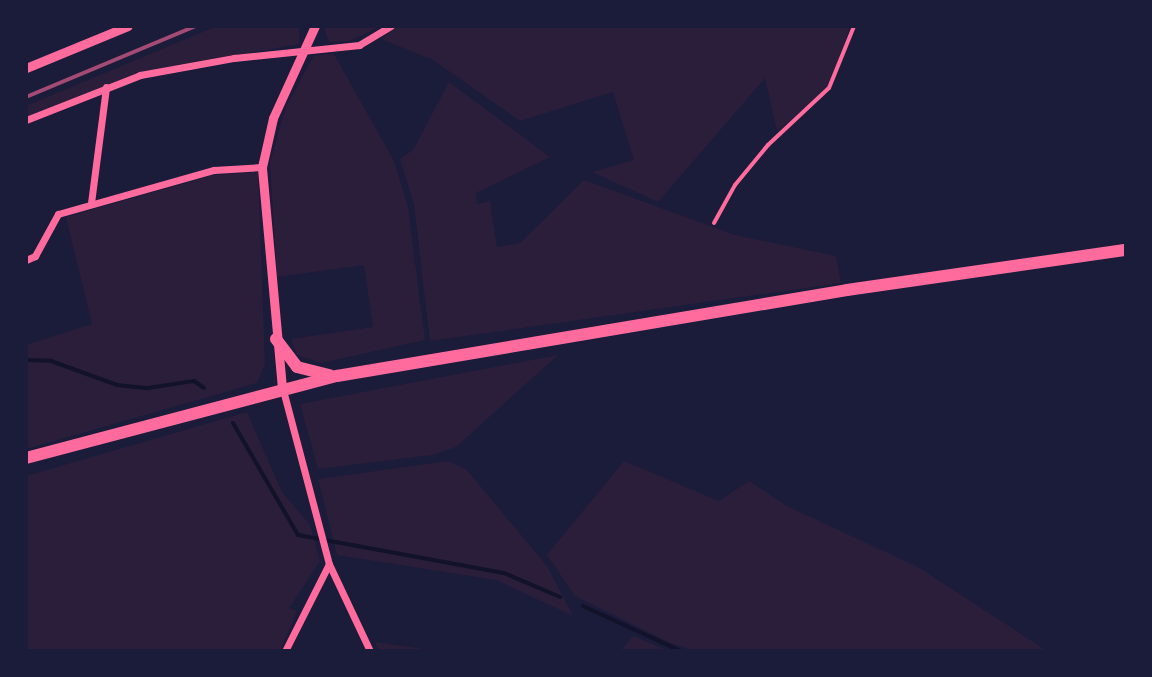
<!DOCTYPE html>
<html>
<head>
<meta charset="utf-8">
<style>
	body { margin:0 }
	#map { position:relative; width:1152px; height:677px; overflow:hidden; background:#1b1b3a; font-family:"Work Sans",sans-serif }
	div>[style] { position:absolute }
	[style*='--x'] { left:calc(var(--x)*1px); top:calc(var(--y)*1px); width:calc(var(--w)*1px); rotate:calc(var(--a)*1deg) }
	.green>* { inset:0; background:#2a1e3b }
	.stream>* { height:4px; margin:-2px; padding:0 2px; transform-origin:2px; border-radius:2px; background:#12122b }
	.service>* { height:4px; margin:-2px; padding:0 2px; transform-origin:2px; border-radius:2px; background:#ff6b9d }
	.minor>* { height:7px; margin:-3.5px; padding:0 3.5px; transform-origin:3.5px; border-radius:3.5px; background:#ff6b9d }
	.tertiary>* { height:9px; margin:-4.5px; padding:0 4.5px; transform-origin:4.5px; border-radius:4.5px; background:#ff6b9d }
	.primary>* { height:12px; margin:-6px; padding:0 6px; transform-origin:6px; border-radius:6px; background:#ff6b9d }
	.rail>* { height:4px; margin:-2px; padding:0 2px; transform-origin:2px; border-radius:2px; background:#a44b75 }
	span { translate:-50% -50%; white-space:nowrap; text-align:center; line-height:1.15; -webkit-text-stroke:8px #1b1b3a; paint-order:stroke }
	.frame { position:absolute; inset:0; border:28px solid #1b1b3a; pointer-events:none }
</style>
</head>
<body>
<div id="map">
	<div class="green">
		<div style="clip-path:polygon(217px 26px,299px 26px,299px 44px,138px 73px,26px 117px,26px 106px)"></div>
		<div style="clip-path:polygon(323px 26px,381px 26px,350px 41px,329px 42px)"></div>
		<div style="clip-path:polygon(398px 26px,850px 26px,831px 81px,817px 98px,777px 131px,765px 78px,658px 202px,592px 172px,634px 160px,613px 92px,520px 121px,433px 60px,381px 39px)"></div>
		<div style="clip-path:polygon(334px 54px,394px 161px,408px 207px,425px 340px,321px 363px,297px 355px,291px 339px,373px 327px,364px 265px,277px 277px,270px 162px,286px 107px,314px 55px)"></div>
		<div style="clip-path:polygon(449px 82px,550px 157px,476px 193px,477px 204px,490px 201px,497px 247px,520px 243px,584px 180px,735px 235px,836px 256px,841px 283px,430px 341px,414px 205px,400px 159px,413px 150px)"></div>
		<div style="clip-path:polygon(258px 172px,265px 364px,257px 383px,26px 449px,26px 345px,92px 324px,66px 217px,214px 175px)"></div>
		<div style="clip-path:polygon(558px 355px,456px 447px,432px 455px,318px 469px,300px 404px)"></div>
		<div style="clip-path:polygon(247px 412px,282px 492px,310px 525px,320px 561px,289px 608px,297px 611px,280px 651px,26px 651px,26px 476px)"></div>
		<div style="clip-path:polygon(448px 461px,466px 469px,547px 566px,573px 616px,496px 580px,337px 555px,318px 479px)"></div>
		<div style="clip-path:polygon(624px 461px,719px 501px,749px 481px,787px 506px,918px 567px,1047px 651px,695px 651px,670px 643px,575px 596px,547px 555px)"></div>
		<div style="clip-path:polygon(633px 636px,662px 648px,670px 651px,620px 651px)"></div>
		<div style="clip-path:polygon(375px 642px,438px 651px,379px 651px)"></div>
	</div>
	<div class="stream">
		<div style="--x:26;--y:360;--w:25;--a:2"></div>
		<div style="--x:51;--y:361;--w:70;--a:20"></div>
		<div style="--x:117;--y:385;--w:31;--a:6"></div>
		<div style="--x:148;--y:388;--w:47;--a:-8.7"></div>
		<div style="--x:194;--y:381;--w:12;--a:35"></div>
		<div style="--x:233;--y:423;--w:129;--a:59.9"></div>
		<div style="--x:298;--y:535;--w:209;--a:10.5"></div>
		<div style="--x:504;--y:573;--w:61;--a:23.2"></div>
		<div style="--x:583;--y:606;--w:108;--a:24.7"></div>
	</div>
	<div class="service">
		<div style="--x:714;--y:223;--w:43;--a:-61.1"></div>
		<div style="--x:735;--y:185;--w:52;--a:-50.5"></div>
		<div style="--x:768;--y:145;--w:83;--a:-43.1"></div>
		<div style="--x:829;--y:88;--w:67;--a:-68"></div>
	</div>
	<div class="minor">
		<div style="--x:26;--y:120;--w:123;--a:-21.5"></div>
		<div style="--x:140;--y:75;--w:96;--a:-10.3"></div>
		<div style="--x:234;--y:58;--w:126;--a:-5.9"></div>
		<div style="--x:359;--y:45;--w:37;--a:-31"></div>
		<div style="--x:91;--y:203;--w:117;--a:-82.6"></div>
		<div style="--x:26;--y:260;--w:10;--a:-24"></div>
		<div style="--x:35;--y:256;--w:48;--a:-61.3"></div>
		<div style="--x:58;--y:214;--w:162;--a:-15.8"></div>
		<div style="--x:214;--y:170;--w:48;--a:-3.6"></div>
		<div style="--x:283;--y:390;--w:180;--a:75.2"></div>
		<div style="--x:329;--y:564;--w:96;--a:64.8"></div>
		<div style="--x:285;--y:651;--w:97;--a:-63.2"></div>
	</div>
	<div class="tertiary">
		<div style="--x:26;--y:68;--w:110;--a:-22.4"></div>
		<div style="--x:282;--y:388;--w:222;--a:-95.2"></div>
		<div style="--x:262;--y:167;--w:50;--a:-77.3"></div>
		<div style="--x:273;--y:118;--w:101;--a:-65.5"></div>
	</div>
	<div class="primary">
		<div style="--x:276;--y:339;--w:35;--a:53"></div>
		<div style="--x:297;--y:367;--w:34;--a:14"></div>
		<div style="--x:26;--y:458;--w:322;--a:-14.8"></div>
		<div style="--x:337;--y:376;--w:517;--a:-9.57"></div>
		<div style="--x:847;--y:290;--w:282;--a:-8.2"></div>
	</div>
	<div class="rail">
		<div style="--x:26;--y:97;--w:184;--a:-22.7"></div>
	</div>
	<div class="frame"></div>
</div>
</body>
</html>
